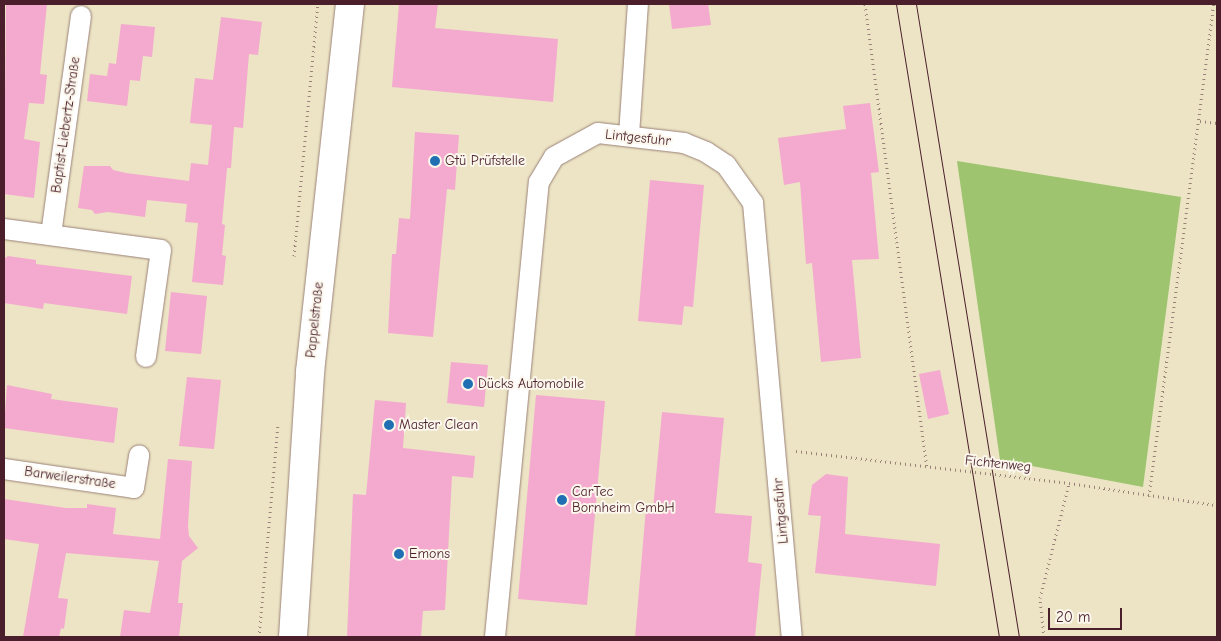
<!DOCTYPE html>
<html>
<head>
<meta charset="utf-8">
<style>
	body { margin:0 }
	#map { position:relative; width:1221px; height:641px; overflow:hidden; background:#ece4c5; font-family:"Comic Neue",sans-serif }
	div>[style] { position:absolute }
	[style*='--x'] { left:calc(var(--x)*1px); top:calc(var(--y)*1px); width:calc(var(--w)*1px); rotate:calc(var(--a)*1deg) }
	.green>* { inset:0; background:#9ec46f }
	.building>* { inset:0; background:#f4a9ce }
	.path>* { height:3px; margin-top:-1.5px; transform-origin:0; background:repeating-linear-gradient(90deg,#9b8278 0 1px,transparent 0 5px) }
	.roads { filter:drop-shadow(0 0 1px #9b8278) drop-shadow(0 0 1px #9b8278) }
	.street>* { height:20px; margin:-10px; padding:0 10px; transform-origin:10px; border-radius:10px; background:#fff }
	.secondary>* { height:28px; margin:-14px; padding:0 14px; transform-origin:14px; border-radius:14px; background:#fff }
	.tram>* { height:1px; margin:-0.5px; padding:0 0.5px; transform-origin:0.5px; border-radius:0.5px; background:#4a1f2b }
	.dots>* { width:14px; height:14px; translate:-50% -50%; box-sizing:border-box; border:2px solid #fbf7ec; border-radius:50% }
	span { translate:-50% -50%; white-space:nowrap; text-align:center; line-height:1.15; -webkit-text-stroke:4px #fbf7ec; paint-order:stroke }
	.street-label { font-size:14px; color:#4a1f2b }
	.poi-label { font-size:14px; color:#4a1f2b }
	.left { translate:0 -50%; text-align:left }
	.frame { position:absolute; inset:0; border:5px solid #4a1f2b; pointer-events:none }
	.scale { position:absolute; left:1048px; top:608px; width:74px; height:22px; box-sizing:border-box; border:2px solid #4a1f2b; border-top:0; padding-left:6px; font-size:15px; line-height:18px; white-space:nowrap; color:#4a1f2b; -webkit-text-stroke:4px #fbf7ec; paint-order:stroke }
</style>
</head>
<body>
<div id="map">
	<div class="green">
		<div style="clip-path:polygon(957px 161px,1181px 197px,1143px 487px,1000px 460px)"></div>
	</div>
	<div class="building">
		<div style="clip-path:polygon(6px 4px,47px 4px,40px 74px,47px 75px,44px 104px,29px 103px,24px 139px,40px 142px,34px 198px,4px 194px)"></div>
		<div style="clip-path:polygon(399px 4px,438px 4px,435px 28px,558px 39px,553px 102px,392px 87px)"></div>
		<div style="clip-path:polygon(669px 4px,708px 4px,711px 25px,672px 29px)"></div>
		<div style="clip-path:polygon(221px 17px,262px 22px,258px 55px,249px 54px,243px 128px,234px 127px,231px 168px,227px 168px,222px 224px,225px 225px,222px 255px,226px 256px,223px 285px,192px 282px,198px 223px,185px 222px,187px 204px,147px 200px,145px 217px,108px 212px,95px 214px,92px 210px,78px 208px,84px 166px,110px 166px,113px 170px,126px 173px,189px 181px,191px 163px,208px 165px,212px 125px,190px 123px,195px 78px,213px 80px)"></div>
		<div style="clip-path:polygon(121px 24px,155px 27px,152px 57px,143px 56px,140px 81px,130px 80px,127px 106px,87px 101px,90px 74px,107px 76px,109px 63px,116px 64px)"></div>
		<div style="clip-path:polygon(870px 103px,879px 172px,871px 173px,879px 259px,852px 260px,861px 358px,821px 362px,812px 263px,806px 264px,800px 182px,784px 185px,778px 138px,846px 129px,843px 106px)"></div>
		<div style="clip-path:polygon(415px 132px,459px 135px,455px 190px,447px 189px,433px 337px,388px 333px,392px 254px,396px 254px,399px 218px,410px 219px)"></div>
		<div style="clip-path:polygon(650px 180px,704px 185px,693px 307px,684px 306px,682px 325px,638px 321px)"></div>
		<div style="clip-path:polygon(8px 256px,36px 260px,36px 264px,132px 276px,127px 314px,44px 303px,43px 309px,4px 303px,4px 259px)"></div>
		<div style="clip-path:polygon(171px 292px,207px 296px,201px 354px,165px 351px)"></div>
		<div style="clip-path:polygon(451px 362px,488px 365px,484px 407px,447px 403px)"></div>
		<div style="clip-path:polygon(940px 370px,949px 414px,928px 419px,919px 374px)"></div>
		<div style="clip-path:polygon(187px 377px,221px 380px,214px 449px,179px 446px)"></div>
		<div style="clip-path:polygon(7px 385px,52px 394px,51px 399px,118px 408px,114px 443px,4px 428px)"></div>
		<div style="clip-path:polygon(536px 395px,605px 401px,587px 605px,518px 599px)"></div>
		<div style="clip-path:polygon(375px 400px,406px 403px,403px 448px,475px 456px,473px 478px,452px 476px,445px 610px,423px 611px,421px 637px,347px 637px,353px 494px,366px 495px)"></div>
		<div style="clip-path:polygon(662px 412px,724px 418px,715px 513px,752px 516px,748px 562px,762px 564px,755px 637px,635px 637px,646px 508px,653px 509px)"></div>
		<div style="clip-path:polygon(168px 459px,192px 461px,188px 526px,189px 536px,198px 548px,182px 561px,178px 603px,183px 603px,179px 637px,120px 637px,124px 610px,150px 613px,159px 561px,66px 553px,58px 598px,68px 599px,64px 629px,61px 628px,59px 637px,23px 637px,39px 544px,4px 539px,4px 499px,66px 508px,87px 508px,87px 504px,116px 508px,113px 534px,160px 539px)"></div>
		<div style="clip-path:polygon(826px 474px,848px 477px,845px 534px,940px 544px,936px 586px,815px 573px,821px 516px,808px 515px,812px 485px)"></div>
	</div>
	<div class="path">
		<div style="--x:865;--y:4;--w:468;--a:82.4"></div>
		<div style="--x:1200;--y:121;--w:17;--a:7"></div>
		<div style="--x:294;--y:256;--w:253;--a:-84.6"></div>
		<div style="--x:796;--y:451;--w:275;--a:6.7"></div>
		<div style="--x:1069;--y:483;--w:150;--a:8.5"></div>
		<div style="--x:1149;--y:496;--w:496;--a:-82.5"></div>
		<div style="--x:259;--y:637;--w:212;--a:-84.9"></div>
		<div style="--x:1044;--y:637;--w:39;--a:-96"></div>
		<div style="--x:1040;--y:598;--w:119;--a:-75.8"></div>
	</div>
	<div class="roads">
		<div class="street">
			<div style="--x:629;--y:135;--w:131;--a:-86.1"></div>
			<div style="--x:4;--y:229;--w:158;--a:7.6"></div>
			<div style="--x:161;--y:250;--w:108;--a:98"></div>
			<div style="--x:51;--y:235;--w:221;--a:-82.2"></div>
			<div style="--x:4;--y:469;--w:131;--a:8.3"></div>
			<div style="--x:134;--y:488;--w:33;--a:-81"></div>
			<div style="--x:495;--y:637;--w:457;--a:-84.5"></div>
			<div style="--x:539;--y:182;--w:29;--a:-59"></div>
			<div style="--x:554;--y:157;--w:50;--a:-28.6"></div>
			<div style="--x:598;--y:133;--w:87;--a:6.6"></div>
			<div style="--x:684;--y:143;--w:24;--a:22"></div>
			<div style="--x:706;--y:152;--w:24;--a:33"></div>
			<div style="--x:726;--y:165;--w:47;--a:54.6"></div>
			<div style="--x:753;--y:203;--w:436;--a:84.9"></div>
		</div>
		<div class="secondary">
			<div style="--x:293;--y:637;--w:266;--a:-86.3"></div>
			<div style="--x:310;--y:372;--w:370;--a:-83.8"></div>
		</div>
	</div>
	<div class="tram">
		<div style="--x:896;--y:4;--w:641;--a:80.76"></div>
		<div style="--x:916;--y:4;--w:641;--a:80.76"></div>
	</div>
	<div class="dots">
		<div style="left:435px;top:161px;background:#1f6fb2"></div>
		<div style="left:468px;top:384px;background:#1f6fb2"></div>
		<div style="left:389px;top:425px;background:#1f6fb2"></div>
		<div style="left:562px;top:500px;background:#1f6fb2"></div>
		<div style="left:399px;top:554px;background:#1f6fb2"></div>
	</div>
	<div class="street-label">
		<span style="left:66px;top:125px;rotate:-82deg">Baptist-Liebertz-Straße</span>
		<span style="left:638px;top:138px;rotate:6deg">Lintgesfuhr</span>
		<span style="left:315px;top:320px;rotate:-84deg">Pappelstraße</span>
		<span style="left:998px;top:464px;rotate:6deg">Fichtenweg</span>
		<span style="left:70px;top:478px;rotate:8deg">Barweilerstraße</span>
		<span style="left:781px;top:511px;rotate:-95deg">Lintgesfuhr</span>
	</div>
	<div class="poi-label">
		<span class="left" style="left:445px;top:161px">Gtü Prüfstelle</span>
		<span class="left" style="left:478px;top:384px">Dücks Automobile</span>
		<span class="left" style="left:399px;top:425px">Master Clean</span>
		<span class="left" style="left:572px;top:500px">CarTec<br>Bornheim GmbH</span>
		<span class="left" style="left:409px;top:554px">Emons</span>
	</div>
	<div class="frame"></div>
	<div class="scale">20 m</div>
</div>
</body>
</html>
